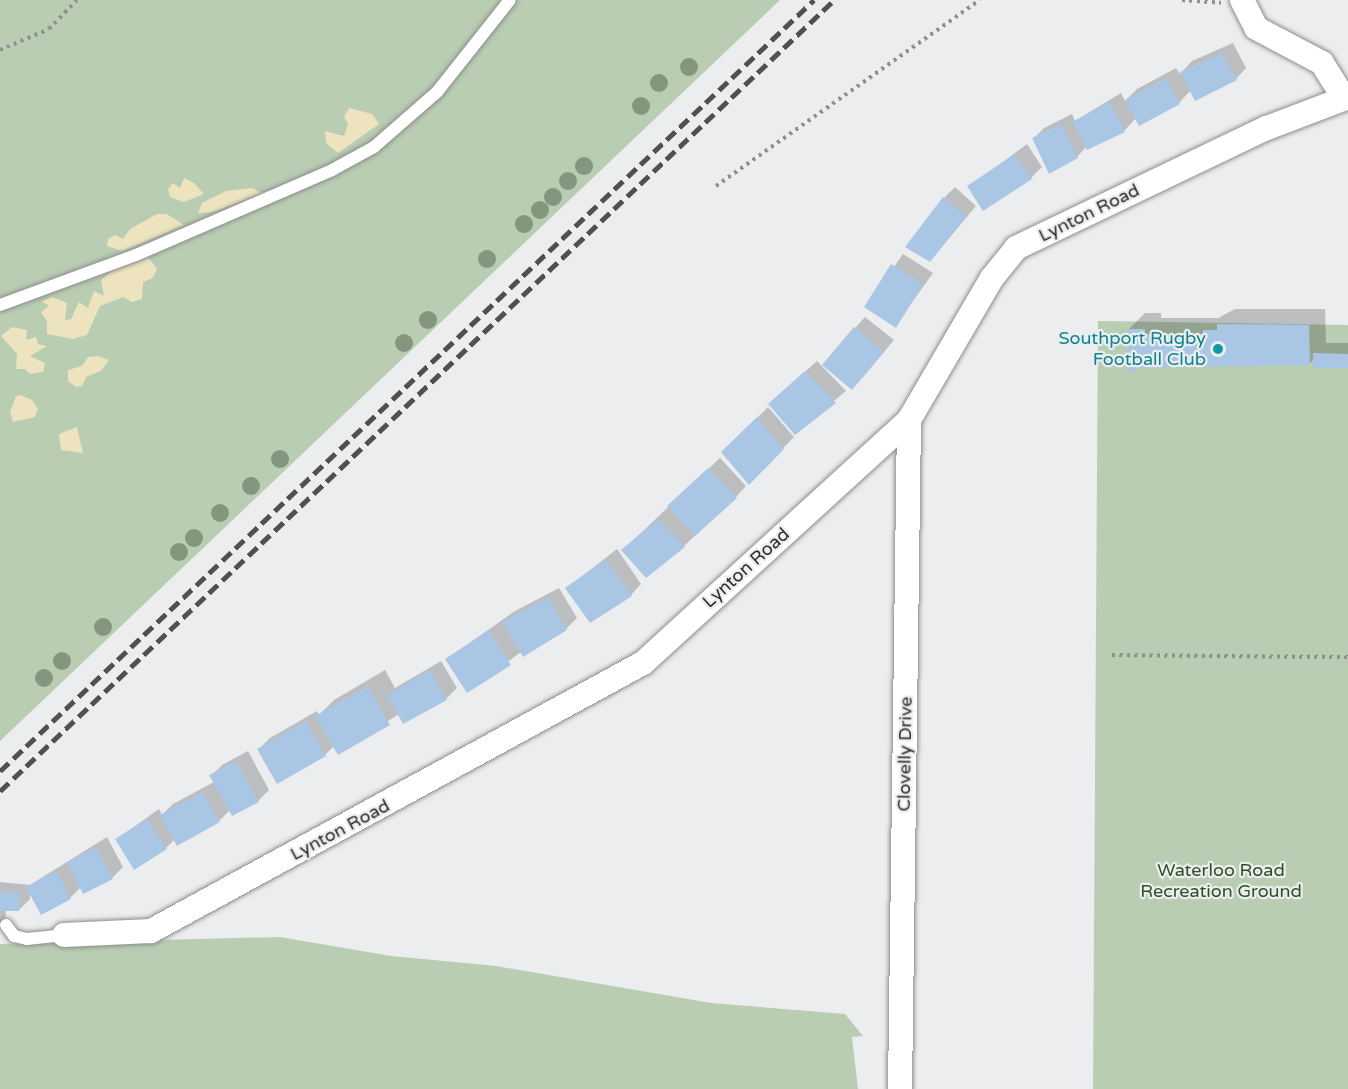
<!DOCTYPE html>
<html>
<head>
<meta charset="utf-8">
<style>
	body { margin:0 }
	#map { position:relative; width:1348px; height:1089px; overflow:hidden; background:#ecedee; font-family:"Varela Round",sans-serif }
	div>[style] { position:absolute }
	[style*='--x'] { left:calc(var(--x)*1px); top:calc(var(--y)*1px); width:calc(var(--w)*1px); rotate:calc(var(--a)*1deg) }
	.green>* { inset:0; background:#b8cdb2 }
	.sand>* { inset:0; background:#ede3be }
	.shadow>* { inset:0; background:#0003 }
	.building>* { inset:0; background:#a9c7e4 }
	.path>* { height:4px; margin-top:-2px; transform-origin:0; background:repeating-linear-gradient(90deg,#8e8f8f 0 3px,transparent 0 7.5px) }
	.roads { filter:drop-shadow(0 0 2px #8c8d8e) drop-shadow(0 0 2px #8c8d8e) }
	.service>* { height:12px; margin:-6px; padding:0 6px; transform-origin:6px; border-radius:6px; background:#fff }
	.minor>* { height:24px; margin:-12px; padding:0 12px; transform-origin:12px; border-radius:12px; background:#fff }
	.rail>* { height:4.5px; margin-top:-2.25px; transform-origin:0; background:repeating-linear-gradient(90deg,#4f5051 0 12px,transparent 0 18px) }
	.trees>* { width:18px; height:18px; margin:-9px; border-radius:50%; background:#82977e }
	.dots>* { width:16px; height:16px; translate:-50% -50%; box-sizing:border-box; border:3px solid #ecedee; border-radius:50% }
	span { translate:-50% -50%; white-space:nowrap; text-align:center; line-height:1.15; -webkit-text-stroke:4.5px #ecedee; paint-order:stroke }
	.street-label { font-size:18px; color:#2b2c2c }
	.culture-label { font-size:18px; color:#0d838f }
	.right { translate:-100% -50%; text-align:right }
	.park-label { font-size:18px; color:#2c5023 }
</style>
</head>
<body>
<div id="map">
	<div class="green">
		<div style="clip-path:polygon(0 0,780px 0,0 741px)"></div>
		<div style="clip-path:polygon(1098px 321px,1348px 325px,1348px 1089px,1093px 1089px)"></div>
		<div style="clip-path:polygon(280px 937px,391px 956px,496px 966px,711px 1003px,845px 1014px,863px 1036px,852px 1037px,858px 1089px,0 1089px,0 944px)"></div>
	</div>
	<div class="sand">
		<div style="clip-path:polygon(349px 108px,372px 114px,379px 124px,338px 153px,326px 143px,325px 131px,344px 136px,348px 124px,344px 117px)"></div>
		<div style="clip-path:polygon(184px 178px,194px 183px,204px 194px,184px 202px,170px 197px,168px 189px,173px 183px,180px 188px)"></div>
		<div style="clip-path:polygon(252px 188px,262px 193px,213px 212px,198px 213px,202px 203px,226px 191px)"></div>
		<div style="clip-path:polygon(157px 214px,167px 214px,184px 225px,122px 251px,107px 246px,108px 239px,115px 235px,123px 239px,130px 229px)"></div>
		<div style="clip-path:polygon(149px 258px,157px 269px,153px 278px,143px 282px,142px 299px,132px 302px,123px 297px,100px 306px,87px 335px,73px 339px,47px 334px,47px 321px,41px 313px,49px 305px,41px 302px,52px 297px,67px 303px,65px 320px,71px 319px,79px 302px,88px 308px,94px 291px,104px 296px,101px 280px,112px 271px)"></div>
		<div style="clip-path:polygon(12px 327px,27px 330px,26px 340px,36px 337px,38px 344px,47px 346px,30px 356px,45px 363px,43px 372px,30px 374px,25px 369px,16px 369px,17px 354px,1px 336px)"></div>
		<div style="clip-path:polygon(98px 356px,109px 360px,101px 371px,86px 377px,82px 386px,76px 387px,68px 381px,68px 370px,82px 366px,88px 357px)"></div>
		<div style="clip-path:polygon(20px 395px,32px 400px,38px 409px,35px 417px,13px 422px,10px 412px,16px 396px)"></div>
		<div style="clip-path:polygon(77px 427px,83px 453px,61px 450px,59px 434px)"></div>
	</div>
	<div class="shadow">
		<div style="clip-path:polygon(1233px 43px,1246px 68px,1236px 79px,1191px 90px,1179px 103px,1136px 118px,1124px 131px,1087px 146px,1077px 157px,1033px 139px,1044px 128px,1072px 114px,1075px 121px,1121px 93px,1125px 101px,1137px 89px,1176px 68px,1180px 74px,1192px 61px)"></div>
		<div style="clip-path:polygon(1027px 144px,1042px 167px,1031px 178px,969px 187px)"></div>
		<div style="clip-path:polygon(955px 187px,976px 206px,930px 261px,944px 198px)"></div>
		<div style="clip-path:polygon(903px 254px,933px 273px,895px 326px,866px 307px)"></div>
		<div style="clip-path:polygon(1235px 309px,1325px 309px,1326px 343px,1348px 343px,1348px 366px,1315px 358px,1309px 364px,1139px 366px,1135px 370px,1129px 329px,1145px 313px,1161px 313px,1161px 318px,1218px 318px)"></div>
		<div style="clip-path:polygon(865px 317px,894px 340px,863px 377px,855px 328px)"></div>
		<div style="clip-path:polygon(817px 361px,846px 391px,795px 433px,781px 393px)"></div>
		<div style="clip-path:polygon(768px 407px,794px 437px,749px 483px,723px 452px)"></div>
		<div style="clip-path:polygon(720px 458px,746px 486px,736px 497px,684px 546px,623px 550px)"></div>
		<div style="clip-path:polygon(617px 549px,641px 584px,631px 595px,567px 588px)"></div>
		<div style="clip-path:polygon(559px 588px,577px 618px,566px 629px,521px 652px,467px 691px,447px 659px,515px 611px)"></div>
		<div style="clip-path:polygon(441px 661px,457px 688px,446px 699px,399px 714px,338px 753px,334px 746px,325px 755px,259px 749px,270px 738px,317px 711px,319px 715px,334px 700px,385px 670px,395px 688px)"></div>
		<div style="clip-path:polygon(248px 751px,269px 790px,258px 801px,230px 810px,219px 821px,175px 839px,166px 848px,117px 839px,159px 809px,162px 815px,173px 804px,214px 782px,211px 776px,222px 765px)"></div>
		<div style="clip-path:polygon(107px 837px,123px 867px,112px 878px,81px 887px,70px 898px,30px 891px,30px 899px,19px 910px,6px 909px,5px 922px,0 927px,0 882px,30px 885px)"></div>
	</div>
	<div class="building">
		<div style="clip-path:polygon(1222px 53px,1237px 80px,1195px 101px,1180px 72px)"></div>
		<div style="clip-path:polygon(1165px 78px,1180px 104px,1139px 126px,1125px 100px)"></div>
		<div style="clip-path:polygon(1110px 102px,1125px 132px,1087px 150px,1072px 122px)"></div>
		<div style="clip-path:polygon(1061px 124px,1078px 158px,1049px 174px,1032px 138px)"></div>
		<div style="clip-path:polygon(1015px 154px,1032px 179px,983px 211px,967px 186px)"></div>
		<div style="clip-path:polygon(943px 197px,966px 217px,930px 262px,905px 247px)"></div>
		<div style="clip-path:polygon(891px 264px,923px 284px,896px 328px,864px 307px)"></div>
		<div style="clip-path:polygon(1217px 324px,1309px 325px,1310px 365px,1136px 368px,1136px 371px,1127px 371px,1127px 329px,1145px 329px,1145px 334px,1203px 334px,1203px 330px,1217px 330px)"></div>
		<div style="clip-path:polygon(854px 327px,884px 352px,852px 390px,822px 365px)"></div>
		<div style="clip-path:polygon(1313px 353px,1348px 354px,1348px 368px,1313px 368px)"></div>
		<div style="clip-path:polygon(805px 371px,836px 403px,795px 435px,768px 404px)"></div>
		<div style="clip-path:polygon(757px 417px,784px 449px,749px 485px,721px 452px)"></div>
		<div style="clip-path:polygon(708px 468px,737px 498px,695px 536px,667px 506px)"></div>
		<div style="clip-path:polygon(658px 519px,685px 547px,646px 578px,621px 550px)"></div>
		<div style="clip-path:polygon(606px 559px,632px 596px,590px 623px,565px 588px)"></div>
		<div style="clip-path:polygon(548px 597px,567px 630px,523px 657px,502px 622px)"></div>
		<div style="clip-path:polygon(489px 630px,511px 665px,467px 693px,445px 659px)"></div>
		<div style="clip-path:polygon(430px 670px,447px 700px,403px 724px,387px 695px)"></div>
		<div style="clip-path:polygon(368px 686px,390px 725px,338px 755px,315px 716px)"></div>
		<div style="clip-path:polygon(306px 721px,326px 756px,277px 784px,257px 749px)"></div>
		<div style="clip-path:polygon(236px 761px,259px 802px,232px 816px,209px 775px)"></div>
		<div style="clip-path:polygon(202px 792px,220px 822px,177px 846px,160px 815px)"></div>
		<div style="clip-path:polygon(147px 819px,167px 849px,134px 870px,115px 839px)"></div>
		<div style="clip-path:polygon(96px 847px,113px 879px,83px 894px,67px 862px)"></div>
		<div style="clip-path:polygon(56px 871px,71px 899px,41px 915px,26px 887px)"></div>
		<div style="clip-path:polygon(0 892px,20px 893px,19px 911px,0 911px)"></div>
	</div>
	<div class="path">
		<div style="--x:1182;--y:0;--w:39;--a:4"></div>
		<div style="--x:0;--y:50;--w:53;--a:-23.2"></div>
		<div style="--x:49;--y:29;--w:40;--a:-46"></div>
		<div style="--x:716;--y:186;--w:323;--a:-35.2"></div>
		<div style="--x:1112;--y:655;--w:236;--a:0.5"></div>
	</div>
	<div class="roads">
		<div class="service">
			<div style="--x:0;--y:305;--w:145;--a:-20.2"></div>
			<div style="--x:136;--y:255;--w:214;--a:-23.4"></div>
			<div style="--x:332;--y:170;--w:48;--a:-28.7"></div>
			<div style="--x:374;--y:147;--w:84;--a:-41.1"></div>
			<div style="--x:437;--y:92;--w:117;--a:-51.6"></div>
			<div style="--x:6;--y:925;--w:14;--a:54"></div>
			<div style="--x:14;--y:936;--w:13;--a:13"></div>
			<div style="--x:27;--y:939;--w:37;--a:-6"></div>
		</div>
		<div class="minor">
			<div style="--x:1242;--y:0;--w:31;--a:63"></div>
			<div style="--x:1256;--y:28;--w:75;--a:27.9"></div>
			<div style="--x:1322;--y:63;--w:40;--a:58"></div>
			<div style="--x:64;--y:935;--w:87;--a:-2.6"></div>
			<div style="--x:151;--y:931;--w:560;--a:-28.58"></div>
			<div style="--x:643;--y:663;--w:360;--a:-42.4"></div>
			<div style="--x:909;--y:420;--w:164;--a:-59.7"></div>
			<div style="--x:992;--y:278;--w:38;--a:-51"></div>
			<div style="--x:1016;--y:248;--w:278;--a:-25.6"></div>
			<div style="--x:1267;--y:128;--w:87;--a:-20.9"></div>
			<div style="--x:900;--y:1089;--w:669;--a:-89.23"></div>
		</div>
	</div>
	<div class="rail">
		<div style="--x:0;--y:771;--w:1121;--a:-43.45"></div>
		<div style="--x:0;--y:791;--w:1149;--a:-43.48"></div>
	</div>
	<div class="trees">
		<div style="left:689px;top:67px"></div>
		<div style="left:659px;top:83px"></div>
		<div style="left:641px;top:106px"></div>
		<div style="left:584px;top:166px"></div>
		<div style="left:568px;top:181px"></div>
		<div style="left:553px;top:197px"></div>
		<div style="left:540px;top:210px"></div>
		<div style="left:524px;top:224px"></div>
		<div style="left:487px;top:259px"></div>
		<div style="left:428px;top:320px"></div>
		<div style="left:404px;top:343px"></div>
		<div style="left:280px;top:459px"></div>
		<div style="left:251px;top:486px"></div>
		<div style="left:220px;top:513px"></div>
		<div style="left:194px;top:538px"></div>
		<div style="left:179px;top:552px"></div>
		<div style="left:103px;top:627px"></div>
		<div style="left:62px;top:661px"></div>
		<div style="left:44px;top:678px"></div>
	</div>
	<div class="dots">
		<div style="left:1218px;top:349px;background:#0f9aa8"></div>
	</div>
	<div class="street-label">
		<span style="left:1089px;top:213px;rotate:-26deg">Lynton Road</span>
		<span style="left:746px;top:568px;rotate:-42deg">Lynton Road</span>
		<span style="left:905px;top:754px;rotate:-89deg">Clovelly Drive</span>
		<span style="left:340px;top:830px;rotate:-28deg">Lynton Road</span>
	</div>
	<div class="culture-label">
		<span class="right" style="left:1206px;top:349px">Southport Rugby<br>Football Club</span>
	</div>
	<div class="park-label">
		<span style="left:1221px;top:881px">Waterloo Road<br>Recreation Ground</span>
	</div>
</div>
</body>
</html>
